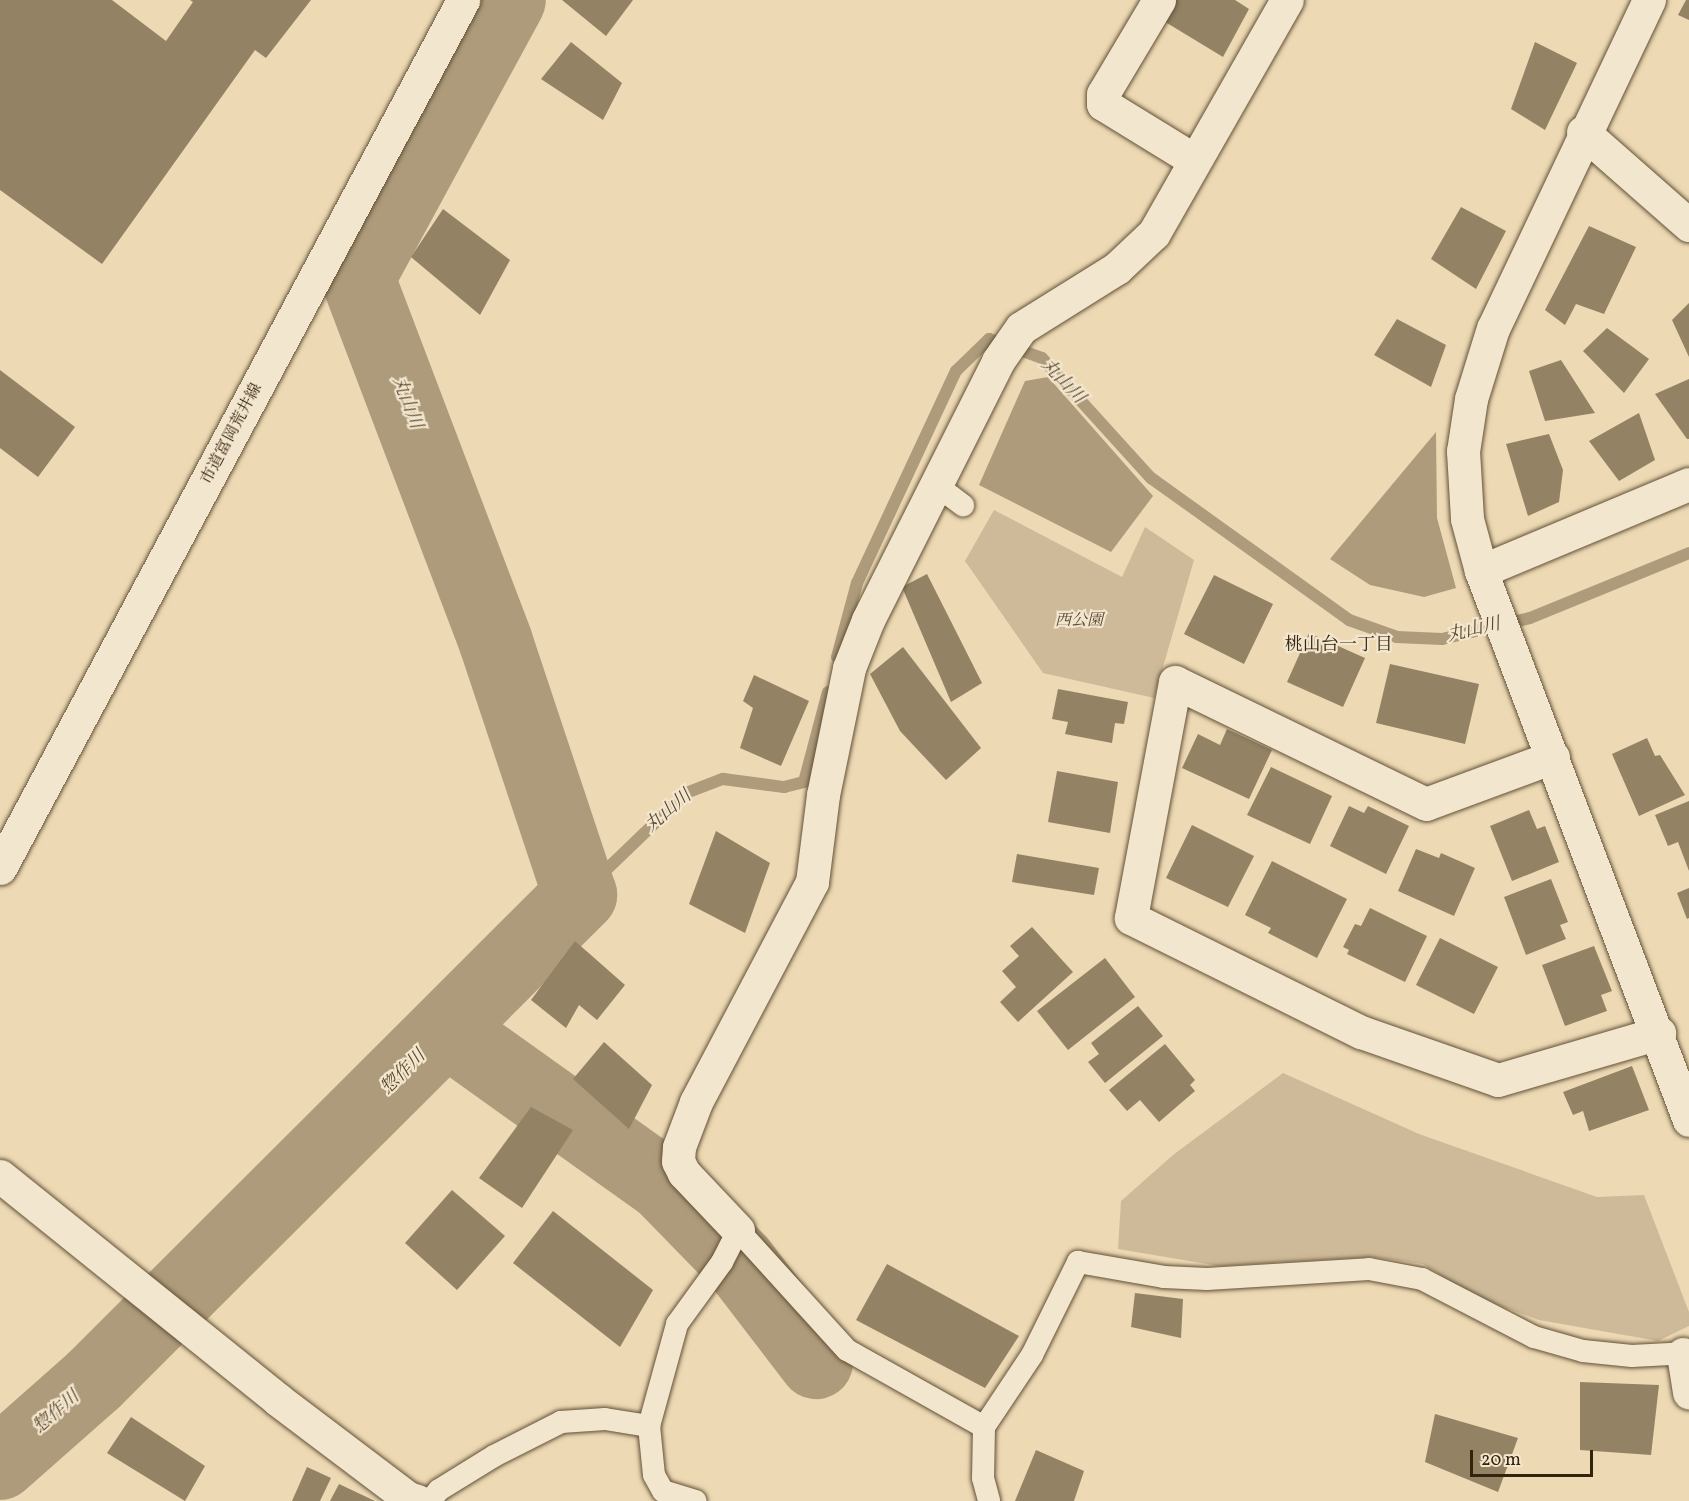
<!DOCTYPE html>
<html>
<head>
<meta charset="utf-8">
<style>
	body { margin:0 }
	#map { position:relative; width:1689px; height:1501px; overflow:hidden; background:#edd9b4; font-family:Vollkorn,"Noto Serif JP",serif }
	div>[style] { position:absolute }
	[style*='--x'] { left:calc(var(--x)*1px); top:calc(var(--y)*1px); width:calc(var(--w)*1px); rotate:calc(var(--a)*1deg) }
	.green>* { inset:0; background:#ceba98 }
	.water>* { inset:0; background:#ae9b7b }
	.stream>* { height:12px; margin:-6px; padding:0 6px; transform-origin:6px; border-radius:6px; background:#ae9b7b }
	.river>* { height:74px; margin:-37px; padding:0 37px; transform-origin:37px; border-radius:37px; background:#ae9b7b }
	.building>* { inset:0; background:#948264 }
	.roads { filter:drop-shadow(0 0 2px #625137) drop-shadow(0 0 2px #625137) }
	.service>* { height:22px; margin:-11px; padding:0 11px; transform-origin:11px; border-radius:11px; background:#f3e6ce }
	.minor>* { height:33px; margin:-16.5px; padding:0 16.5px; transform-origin:16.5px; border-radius:16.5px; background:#f3e6ce }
	.tertiary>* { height:33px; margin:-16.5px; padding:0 16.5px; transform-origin:16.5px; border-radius:16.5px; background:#f3e6ce }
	span { translate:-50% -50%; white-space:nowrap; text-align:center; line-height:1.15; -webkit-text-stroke:4.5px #f3e6ce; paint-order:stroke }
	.street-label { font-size:16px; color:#34240d }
	.park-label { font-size:16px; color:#5a4a30; font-style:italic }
	.water-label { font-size:18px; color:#59482e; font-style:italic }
	.neighbourhood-label { font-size:18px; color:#34240d }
	.scale { position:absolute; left:1470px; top:1450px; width:123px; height:27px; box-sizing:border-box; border:3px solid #34240d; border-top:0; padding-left:8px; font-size:18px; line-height:21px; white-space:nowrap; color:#34240d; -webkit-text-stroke:4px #f3e6ce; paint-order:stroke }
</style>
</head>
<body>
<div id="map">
	<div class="green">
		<div style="clip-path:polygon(994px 510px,1122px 577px,1145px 527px,1194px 560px,1154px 698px,1043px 673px,965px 561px)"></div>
		<div style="clip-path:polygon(1283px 1073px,1419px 1134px,1597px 1197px,1644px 1195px,1689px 1312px,1689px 1326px,1658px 1341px,1539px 1320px,1473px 1296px,1423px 1264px,1372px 1257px,1219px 1266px,1118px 1249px,1121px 1201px,1173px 1155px)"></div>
	</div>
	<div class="water">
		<div style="clip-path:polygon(1048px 377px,1153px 496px,1111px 552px,979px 485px,1025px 381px)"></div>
		<div style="clip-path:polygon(1436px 432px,1437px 518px,1456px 588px,1424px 597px,1370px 585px,1330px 559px)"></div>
	</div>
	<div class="stream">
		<div style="--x:837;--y:657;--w:77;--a:-74.9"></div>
		<div style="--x:857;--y:583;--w:234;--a:-65"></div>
		<div style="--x:956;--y:371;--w:46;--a:-44.1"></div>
		<div style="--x:989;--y:339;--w:56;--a:19.7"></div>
		<div style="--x:1042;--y:358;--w:162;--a:47.8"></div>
		<div style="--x:1151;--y:478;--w:244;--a:35.6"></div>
		<div style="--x:1349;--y:620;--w:51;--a:19.5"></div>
		<div style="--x:1397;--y:637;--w:45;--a:2.5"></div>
		<div style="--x:1442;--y:639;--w:90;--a:-13.4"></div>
		<div style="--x:1530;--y:618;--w:172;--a:-22.2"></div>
		<div style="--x:580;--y:895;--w:147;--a:-43.9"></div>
		<div style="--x:686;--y:793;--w:40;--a:-21"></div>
		<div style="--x:723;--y:779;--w:62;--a:7.5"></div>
		<div style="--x:784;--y:787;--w:21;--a:-14"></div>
		<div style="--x:804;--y:782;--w:93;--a:-75.1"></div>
	</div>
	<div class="river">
		<div style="--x:447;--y:1030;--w:265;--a:35.5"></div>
		<div style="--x:663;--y:1184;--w:110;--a:45.7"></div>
		<div style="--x:740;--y:1263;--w:125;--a:52.5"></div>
		<div style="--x:0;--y:1463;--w:125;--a:-41.4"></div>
		<div style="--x:94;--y:1380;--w:687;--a:-44.94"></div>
		<div style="--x:580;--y:895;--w:267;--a:-108.4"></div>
		<div style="--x:496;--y:642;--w:389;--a:-110.8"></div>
		<div style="--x:358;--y:278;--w:316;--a:-61.5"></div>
	</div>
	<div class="building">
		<div style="clip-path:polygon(0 0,112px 0,166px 41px,193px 2px,190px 0,311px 0,266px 58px,255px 50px,102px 264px,0 190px)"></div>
		<div style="clip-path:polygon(562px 0,633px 0,606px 36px)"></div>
		<div style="clip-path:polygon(1173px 0,1235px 0,1249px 9px,1223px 57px,1162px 20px)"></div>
		<div style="clip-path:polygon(1686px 0,1689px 0,1689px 20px,1678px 15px)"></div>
		<div style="clip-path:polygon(571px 42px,622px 83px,603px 120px,541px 79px)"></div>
		<div style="clip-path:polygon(1535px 42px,1577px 63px,1545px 130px,1511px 109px)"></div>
		<div style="clip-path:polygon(1461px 207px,1506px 231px,1476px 289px,1431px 259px)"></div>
		<div style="clip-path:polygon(443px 209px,510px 260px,480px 315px,411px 257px)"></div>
		<div style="clip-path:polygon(1589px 226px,1636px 247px,1604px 314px,1576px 304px,1565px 325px,1545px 310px)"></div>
		<div style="clip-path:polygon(1689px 303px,1689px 357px,1672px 320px)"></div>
		<div style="clip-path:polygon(1397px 319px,1446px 345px,1431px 387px,1374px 355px)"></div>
		<div style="clip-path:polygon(1607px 328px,1649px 359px,1624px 393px,1583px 351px)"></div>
		<div style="clip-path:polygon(1561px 360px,1595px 413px,1545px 421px,1529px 371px)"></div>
		<div style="clip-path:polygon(0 370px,75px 427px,38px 477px,0 448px)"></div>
		<div style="clip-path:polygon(1689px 379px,1689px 439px,1687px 439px,1655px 394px)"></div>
		<div style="clip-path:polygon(1639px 413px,1655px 460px,1619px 481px,1589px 441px)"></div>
		<div style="clip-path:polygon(1549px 434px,1563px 470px,1559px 502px,1528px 516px,1506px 444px)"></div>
		<div style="clip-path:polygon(927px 574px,982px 683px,951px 702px,902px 587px)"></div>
		<div style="clip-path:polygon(1214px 575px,1273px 604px,1244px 664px,1184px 634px)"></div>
		<div style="clip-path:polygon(1309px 633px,1365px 658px,1343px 707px,1287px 682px)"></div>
		<div style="clip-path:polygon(903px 647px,981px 748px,946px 780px,900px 731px,870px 674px)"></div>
		<div style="clip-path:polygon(1390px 664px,1479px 684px,1465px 744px,1376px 723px)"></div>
		<div style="clip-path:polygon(754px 675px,809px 701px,781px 766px,740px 748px,753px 708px,743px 701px)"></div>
		<div style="clip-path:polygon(1058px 689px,1128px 702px,1124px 724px,1115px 723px,1112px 743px,1065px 734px,1068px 722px,1052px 719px)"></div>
		<div style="clip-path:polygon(1227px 729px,1272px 750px,1249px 799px,1182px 768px,1198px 734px,1220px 745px)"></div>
		<div style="clip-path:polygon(1647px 738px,1655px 756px,1660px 755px,1685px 795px,1639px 816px,1612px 754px)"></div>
		<div style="clip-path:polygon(1271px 767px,1332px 796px,1310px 844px,1247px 815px)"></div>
		<div style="clip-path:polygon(1057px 771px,1118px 782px,1110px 833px,1048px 822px)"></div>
		<div style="clip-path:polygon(1689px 801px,1689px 871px,1678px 842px,1668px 846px,1655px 815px)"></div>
		<div style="clip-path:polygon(1349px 806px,1364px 813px,1368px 806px,1409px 826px,1386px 874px,1330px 846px)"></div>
		<div style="clip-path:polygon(1529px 810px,1537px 829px,1545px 826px,1559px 862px,1512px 881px,1490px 826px)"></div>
		<div style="clip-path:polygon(1192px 825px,1254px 856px,1228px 907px,1166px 878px)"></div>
		<div style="clip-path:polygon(716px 831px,770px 863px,745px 933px,689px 904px)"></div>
		<div style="clip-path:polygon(1416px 849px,1439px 858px,1441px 853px,1475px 868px,1454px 916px,1398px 891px)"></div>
		<div style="clip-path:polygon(1017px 854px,1099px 868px,1094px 895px,1012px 882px)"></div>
		<div style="clip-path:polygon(1272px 861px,1347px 899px,1317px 958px,1268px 933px,1271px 928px,1245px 915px)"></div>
		<div style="clip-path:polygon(1551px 879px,1568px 922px,1560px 925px,1566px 939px,1526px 955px,1504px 897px)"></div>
		<div style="clip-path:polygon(1689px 888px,1689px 918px,1687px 919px,1677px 893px)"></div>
		<div style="clip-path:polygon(1370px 908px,1427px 936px,1405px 982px,1347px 954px,1349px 950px,1343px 947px,1355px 924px,1361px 926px)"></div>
		<div style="clip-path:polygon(1032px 927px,1073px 972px,1018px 1022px,1000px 1002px,1016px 987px,1002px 971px,1019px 956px,1010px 946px)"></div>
		<div style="clip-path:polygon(1440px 938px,1498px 967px,1474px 1014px,1416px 985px)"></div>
		<div style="clip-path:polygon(575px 941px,625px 985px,597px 1020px,579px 1005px,566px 1028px,531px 1000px)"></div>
		<div style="clip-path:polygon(1594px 946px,1612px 991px,1601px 995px,1607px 1011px,1565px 1026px,1542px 965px)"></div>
		<div style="clip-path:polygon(1105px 958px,1135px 997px,1068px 1050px,1037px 1011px)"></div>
		<div style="clip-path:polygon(1138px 1006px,1163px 1036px,1105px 1083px,1088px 1062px,1099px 1054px,1091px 1043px)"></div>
		<div style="clip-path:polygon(604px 1042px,652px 1085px,629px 1129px,573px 1079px)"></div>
		<div style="clip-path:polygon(1165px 1044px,1195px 1080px,1190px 1085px,1195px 1091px,1159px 1122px,1140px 1100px,1127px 1111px,1109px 1090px)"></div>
		<div style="clip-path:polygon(1632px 1066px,1649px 1110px,1589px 1131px,1583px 1111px,1573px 1115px,1563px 1092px)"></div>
		<div style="clip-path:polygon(531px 1107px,573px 1130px,522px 1208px,479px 1178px)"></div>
		<div style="clip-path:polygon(452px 1190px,505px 1236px,457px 1290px,405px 1243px)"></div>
		<div style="clip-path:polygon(553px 1211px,653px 1290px,620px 1347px,513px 1263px)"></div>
		<div style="clip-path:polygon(887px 1264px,1019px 1336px,985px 1388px,856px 1320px)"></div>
		<div style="clip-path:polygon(1135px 1293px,1183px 1299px,1181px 1338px,1131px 1327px)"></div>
		<div style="clip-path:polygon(1580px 1382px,1659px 1385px,1651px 1455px,1580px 1450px)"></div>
		<div style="clip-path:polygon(1435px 1414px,1518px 1438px,1498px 1492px,1425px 1462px)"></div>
		<div style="clip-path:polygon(131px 1417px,205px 1466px,185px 1501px,107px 1453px)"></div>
		<div style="clip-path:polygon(1036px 1450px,1084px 1471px,1074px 1501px,1015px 1501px)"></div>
		<div style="clip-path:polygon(307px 1467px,331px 1478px,320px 1501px,292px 1501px)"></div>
		<div style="clip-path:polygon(339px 1484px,375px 1501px,330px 1501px)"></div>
	</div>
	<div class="roads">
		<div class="service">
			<div style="--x:936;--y:485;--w:34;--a:37"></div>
			<div style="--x:649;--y:1426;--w:49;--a:84.2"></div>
			<div style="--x:654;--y:1475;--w:18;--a:61"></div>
			<div style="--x:663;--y:1491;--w:34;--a:17"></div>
			<div style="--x:984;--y:1427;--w:87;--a:-56.3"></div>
			<div style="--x:1032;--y:1355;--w:104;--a:-63.7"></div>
			<div style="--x:1078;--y:1262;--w:87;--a:9.9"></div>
			<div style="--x:1164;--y:1277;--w:43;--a:2.7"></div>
			<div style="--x:1207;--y:1279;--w:162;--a:-3.5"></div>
			<div style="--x:1369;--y:1269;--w:54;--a:10.7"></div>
			<div style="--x:1422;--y:1279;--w:126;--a:27.4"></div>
			<div style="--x:1534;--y:1337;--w:51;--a:15.9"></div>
			<div style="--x:1583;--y:1351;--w:49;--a:5.8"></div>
			<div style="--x:1632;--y:1356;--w:57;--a:-3"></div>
			<div style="--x:430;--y:1501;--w:14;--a:-51"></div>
			<div style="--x:439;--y:1490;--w:65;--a:-31.7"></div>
			<div style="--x:494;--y:1456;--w:75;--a:-26.9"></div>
			<div style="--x:561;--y:1422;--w:44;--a:-3.9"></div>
			<div style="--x:605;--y:1419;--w:45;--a:9"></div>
			<div style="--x:649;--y:1426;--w:106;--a:-74.6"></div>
			<div style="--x:677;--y:1324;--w:77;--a:-54"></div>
			<div style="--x:722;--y:1262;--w:36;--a:-63"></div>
			<div style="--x:738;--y:1230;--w:162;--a:47.8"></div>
			<div style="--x:847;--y:1350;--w:157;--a:29.3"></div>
			<div style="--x:984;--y:1427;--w:51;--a:91.1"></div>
			<div style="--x:983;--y:1478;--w:24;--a:75"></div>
		</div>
		<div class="minor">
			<div style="--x:1159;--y:0;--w:109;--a:120.8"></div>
			<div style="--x:1103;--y:94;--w:10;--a:90"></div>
			<div style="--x:1103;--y:104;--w:107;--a:31.6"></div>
			<div style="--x:1583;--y:132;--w:141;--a:41.3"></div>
			<div style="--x:1481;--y:571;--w:225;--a:-22.7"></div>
			<div style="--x:1553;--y:757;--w:135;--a:159.7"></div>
			<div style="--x:1426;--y:804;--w:279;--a:-154.1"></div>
			<div style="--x:1175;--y:682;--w:240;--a:100.6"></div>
			<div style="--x:1131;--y:918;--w:257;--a:26.4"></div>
			<div style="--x:1361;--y:1032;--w:145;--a:19.3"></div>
			<div style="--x:1498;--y:1080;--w:168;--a:-16.3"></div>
			<div style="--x:0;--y:1176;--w:356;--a:38.8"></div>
			<div style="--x:277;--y:1399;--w:164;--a:37.1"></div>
			<div style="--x:408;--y:1498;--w:10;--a:17"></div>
			<div style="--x:738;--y:1230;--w:79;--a:-133.5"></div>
			<div style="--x:684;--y:1173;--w:13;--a:-117"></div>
			<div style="--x:678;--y:1161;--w:14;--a:-86"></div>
			<div style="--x:679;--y:1147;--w:48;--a:-69.3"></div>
			<div style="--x:696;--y:1102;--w:249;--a:-62.2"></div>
			<div style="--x:812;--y:882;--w:88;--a:-82.8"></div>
			<div style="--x:823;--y:795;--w:130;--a:-78.4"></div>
			<div style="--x:849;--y:668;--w:52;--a:-68.4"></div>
			<div style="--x:868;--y:620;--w:290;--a:-63.3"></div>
			<div style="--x:998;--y:361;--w:40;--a:-55.1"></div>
			<div style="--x:1021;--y:328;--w:113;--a:-32"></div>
			<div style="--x:1117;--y:268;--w:51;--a:-43.4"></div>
			<div style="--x:1154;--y:233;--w:268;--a:-60.3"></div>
			<div style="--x:1683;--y:1354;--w:39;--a:81"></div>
		</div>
		<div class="tertiary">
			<div style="--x:1649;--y:0;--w:363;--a:115.4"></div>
			<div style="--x:1493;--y:328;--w:74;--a:107.2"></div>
			<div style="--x:1471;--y:399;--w:53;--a:98.7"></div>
			<div style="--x:1463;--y:451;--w:68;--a:86.6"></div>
			<div style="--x:1467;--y:519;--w:54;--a:74.9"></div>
			<div style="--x:1481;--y:571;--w:587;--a:69.25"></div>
			<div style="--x:0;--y:868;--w:984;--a:-61.92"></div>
		</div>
	</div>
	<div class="street-label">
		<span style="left:232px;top:434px;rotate:-62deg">市道富岡荒井線</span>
	</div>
	<div class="park-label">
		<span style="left:1079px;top:621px">西公園</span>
	</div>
	<div class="water-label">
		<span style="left:1062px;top:382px;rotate:46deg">丸山川</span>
		<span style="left:406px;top:403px;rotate:69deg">丸山川</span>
		<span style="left:1474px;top:631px;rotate:-13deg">丸山川</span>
		<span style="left:669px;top:812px;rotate:-40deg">丸山川</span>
		<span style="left:404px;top:1073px;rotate:-45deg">惣作川</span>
		<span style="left:57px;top:1413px;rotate:-41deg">惣作川</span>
	</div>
	<div class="neighbourhood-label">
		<span style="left:1339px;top:646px">桃山台一丁目</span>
	</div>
	<div class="scale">20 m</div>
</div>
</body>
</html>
